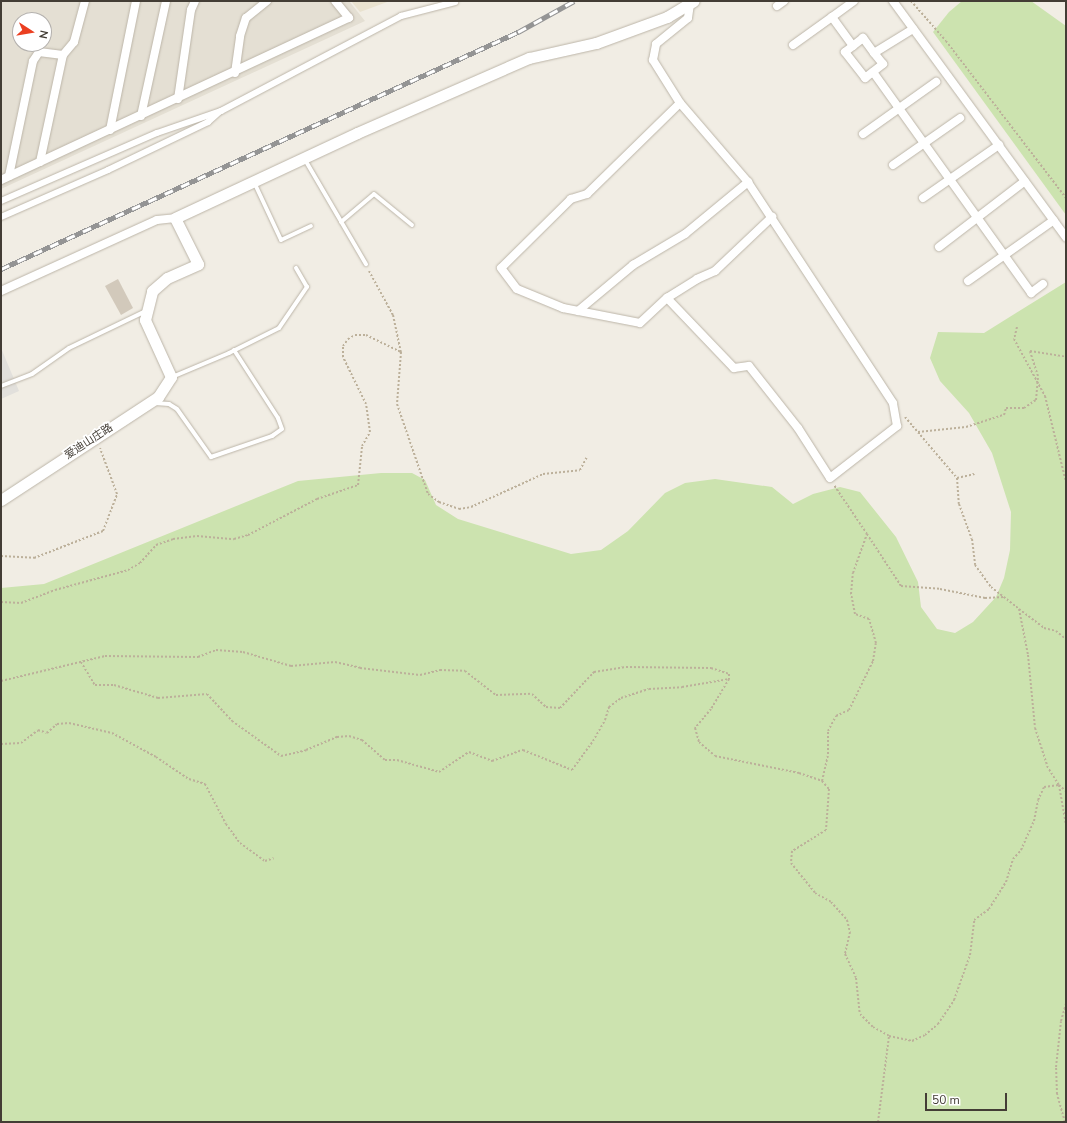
<!DOCTYPE html>
<html>
<head>
<meta charset="utf-8">
<style>
	body { margin:0 }
	#map { position:relative; width:1067px; height:1123px; overflow:hidden; background:#f1ede4; font-family:"Nunito Sans","Noto Sans SC",sans-serif }
	div>[style] { position:absolute }
	[style*='--x'] { left:calc(var(--x)*1px); top:calc(var(--y)*1px); width:calc(var(--w)*1px); rotate:calc(var(--a)*1deg) }
	.residential>* { inset:0; background:#e4dfd3 }
	.education>* { inset:0; background:#e9e2cf }
	.green>* { inset:0; background:#cce3af }
	.parking>* { inset:0; background:#e2e0dc }
	.building>* { inset:0; background:#d2c9bb }
	.path>* { height:2px; margin-top:-1px; transform-origin:0; background:repeating-linear-gradient(90deg,#bcb09a 0 2px,transparent 0 4px) }
	.roads { filter:drop-shadow(0 0 1px #bcb5a8) drop-shadow(0 0 1px #bcb5a8) }
	.service>* { height:4px; margin:-2px; padding:0 2px; transform-origin:2px; border-radius:2px; background:#fff }
	.pedestrian>* { height:6px; margin:-3px; padding:0 3px; transform-origin:3px; border-radius:3px; background:#fff }
	.minor>* { height:8px; margin:-4px; padding:0 4px; transform-origin:4px; border-radius:4px; background:#fff }
	.tertiary>* { height:11px; margin:-5.5px; padding:0 5.5px; transform-origin:5.5px; border-radius:5.5px; background:#fff }
	.rail>* { height:4.5px; margin-top:-2.25px; transform-origin:0; background:repeating-linear-gradient(90deg,#fff 0 9px,#949494 0 18px); box-sizing:border-box; border-block:1px solid #949494 }
	span { translate:-50% -50%; white-space:nowrap; text-align:center; line-height:1.15; -webkit-text-stroke:3.5px #fff; paint-order:stroke }
	.street-label { font-size:11px; color:#433d35 }
	.frame { position:absolute; inset:0; border:2px solid #433d35; pointer-events:none }
	.north { position:absolute; left:12px; top:12px; width:40px; height:40px; box-sizing:border-box; background:#fff; border:1px solid #b4b1ae; border-radius:50%; rotate:102deg; font-size:11px; font-weight:700; line-height:16px; text-align:center; color:#433d35 }
	.north::after { content:''; display:block; margin:auto; width:14px; height:18px; background:#eb3f21; clip-path:polygon(50% 0,100% 100%,50% 72%,0 100%) }
	.scale { position:absolute; left:925px; top:1093px; width:82px; height:18px; box-sizing:border-box; border:2px solid #433d35; border-top:0; padding-left:5px; font-size:12px; line-height:14px; white-space:nowrap; color:#433d35; -webkit-text-stroke:3px #fff; paint-order:stroke }
</style>
</head>
<body>
<div id="map">
	<div class="residential">
		<div style="clip-path:polygon(evenodd,1px 1px,349px 1px,365px 21px,1px 189px,1px 1px,20px 20px,44px 20px,44px 44px,20px 44px,20px 20px)"></div>
	</div>
	<div class="education">
		<div style="clip-path:polygon(351px 1px,390px 1px,360px 12px)"></div>
	</div>
	<div class="green">
		<div style="clip-path:polygon(962px 1px,1031px 1px,1066px 26px,1066px 215px,933px 32px,949px 12px)"></div>
		<div style="clip-path:polygon(1066px 282px,1066px 1122px,1px 1122px,1px 588px,44px 584px,298px 481px,381px 473px,412px 473px,425px 480px,436px 505px,458px 519px,571px 554px,601px 550px,628px 531px,665px 493px,685px 483px,715px 479px,772px 487px,793px 504px,813px 494px,840px 487px,860px 492px,896px 537px,918px 582px,921px 607px,937px 629px,955px 633px,973px 622px,996px 597px,1004px 578px,1010px 550px,1011px 512px,992px 453px,969px 413px,940px 381px,930px 358px,938px 332px,984px 333px)"></div>
	</div>
	<div class="parking">
		<div style="clip-path:polygon(1px 348px,19px 391px,1px 399px)"></div>
	</div>
	<div class="building">
		<div style="clip-path:polygon(118px 279px,133px 308px,121px 315px,105px 286px)"></div>
	</div>
	<div class="path">
		<div style="--x:911;--y:1;--w:53;--a:48.8"></div>
		<div style="--x:946;--y:41;--w:198;--a:52.6"></div>
		<div style="--x:369;--y:271;--w:50;--a:61.4"></div>
		<div style="--x:393;--y:315;--w:38;--a:78"></div>
		<div style="--x:401;--y:352;--w:52;--a:94.4"></div>
		<div style="--x:397;--y:404;--w:95;--a:71"></div>
		<div style="--x:428;--y:494;--w:14;--a:36"></div>
		<div style="--x:439;--y:502;--w:21;--a:19"></div>
		<div style="--x:459;--y:509;--w:12;--a:-9"></div>
		<div style="--x:471;--y:507;--w:79;--a:-24.6"></div>
		<div style="--x:543;--y:474;--w:37;--a:-6"></div>
		<div style="--x:580;--y:470;--w:15;--a:-62"></div>
		<div style="--x:1017;--y:327;--w:12;--a:104"></div>
		<div style="--x:1014;--y:339;--w:65;--a:61.5"></div>
		<div style="--x:1045;--y:396;--w:89;--a:76.3"></div>
		<div style="--x:905;--y:417;--w:80;--a:49.6"></div>
		<div style="--x:957;--y:478;--w:18;--a:-13"></div>
		<div style="--x:918;--y:432;--w:48;--a:-5.9"></div>
		<div style="--x:966;--y:427;--w:40;--a:-18"></div>
		<div style="--x:1004;--y:415;--w:7;--a:-74"></div>
		<div style="--x:1006;--y:408;--w:18;--a:0"></div>
		<div style="--x:1024;--y:408;--w:14;--a:-34"></div>
		<div style="--x:1036;--y:400;--w:24;--a:-85"></div>
		<div style="--x:1038;--y:376;--w:26;--a:-108"></div>
		<div style="--x:1030;--y:351;--w:36;--a:9"></div>
		<div style="--x:957;--y:478;--w:26;--a:86"></div>
		<div style="--x:959;--y:504;--w:37;--a:70"></div>
		<div style="--x:972;--y:539;--w:26;--a:83"></div>
		<div style="--x:975;--y:565;--w:27;--a:54"></div>
		<div style="--x:991;--y:587;--w:36;--a:38"></div>
		<div style="--x:1019;--y:609;--w:47;--a:78.9"></div>
		<div style="--x:1028;--y:655;--w:73;--a:84.5"></div>
		<div style="--x:1035;--y:728;--w:40;--a:72"></div>
		<div style="--x:1047;--y:766;--w:22;--a:58"></div>
		<div style="--x:1059;--y:785;--w:41;--a:80.1"></div>
		<div style="--x:867;--y:534;--w:62;--a:56.8"></div>
		<div style="--x:901;--y:586;--w:39;--a:4"></div>
		<div style="--x:940;--y:589;--w:46;--a:11.3"></div>
		<div style="--x:985;--y:598;--w:19;--a:-3"></div>
		<div style="--x:1;--y:556;--w:33;--a:3"></div>
		<div style="--x:34;--y:558;--w:74;--a:-21.4"></div>
		<div style="--x:103;--y:531;--w:40;--a:-69"></div>
		<div style="--x:117;--y:494;--w:49;--a:-110.3"></div>
		<div style="--x:1;--y:602;--w:20;--a:3"></div>
		<div style="--x:21;--y:603;--w:36;--a:-21"></div>
		<div style="--x:55;--y:590;--w:76;--a:-15.3"></div>
		<div style="--x:128;--y:570;--w:14;--a:-30"></div>
		<div style="--x:140;--y:563;--w:24;--a:-48"></div>
		<div style="--x:156;--y:545;--w:18;--a:-19"></div>
		<div style="--x:173;--y:539;--w:24;--a:-7"></div>
		<div style="--x:197;--y:536;--w:37;--a:5"></div>
		<div style="--x:234;--y:539;--w:15;--a:-16"></div>
		<div style="--x:248;--y:535;--w:78;--a:-27.6"></div>
		<div style="--x:317;--y:499;--w:43;--a:-18.9"></div>
		<div style="--x:358;--y:485;--w:39;--a:-84"></div>
		<div style="--x:362;--y:446;--w:16;--a:-60"></div>
		<div style="--x:370;--y:432;--w:28;--a:-98"></div>
		<div style="--x:366;--y:404;--w:52;--a:-116.1"></div>
		<div style="--x:343;--y:357;--w:11;--a:-90"></div>
		<div style="--x:343;--y:346;--w:9;--a:-54"></div>
		<div style="--x:348;--y:339;--w:8;--a:-30"></div>
		<div style="--x:355;--y:335;--w:11;--a:0"></div>
		<div style="--x:366;--y:335;--w:39;--a:26"></div>
		<div style="--x:1019;--y:609;--w:31;--a:37"></div>
		<div style="--x:1044;--y:628;--w:12;--a:14"></div>
		<div style="--x:1056;--y:631;--w:13;--a:39"></div>
		<div style="--x:81;--y:662;--w:27;--a:59"></div>
		<div style="--x:95;--y:685;--w:19;--a:0"></div>
		<div style="--x:114;--y:685;--w:46;--a:16.5"></div>
		<div style="--x:158;--y:698;--w:49;--a:-4.7"></div>
		<div style="--x:207;--y:694;--w:37;--a:47"></div>
		<div style="--x:232;--y:721;--w:60;--a:35.5"></div>
		<div style="--x:281;--y:756;--w:26;--a:-13"></div>
		<div style="--x:306;--y:750;--w:34;--a:-23"></div>
		<div style="--x:337;--y:737;--w:12;--a:-5"></div>
		<div style="--x:349;--y:736;--w:14;--a:17"></div>
		<div style="--x:362;--y:740;--w:30;--a:41"></div>
		<div style="--x:385;--y:760;--w:12;--a:0"></div>
		<div style="--x:397;--y:760;--w:44;--a:15.9"></div>
		<div style="--x:439;--y:772;--w:36;--a:-34"></div>
		<div style="--x:469;--y:752;--w:25;--a:21"></div>
		<div style="--x:492;--y:761;--w:33;--a:-20"></div>
		<div style="--x:523;--y:750;--w:53;--a:22.2"></div>
		<div style="--x:572;--y:770;--w:36;--a:-54"></div>
		<div style="--x:593;--y:741;--w:24;--a:-60"></div>
		<div style="--x:605;--y:720;--w:14;--a:-73"></div>
		<div style="--x:609;--y:707;--w:15;--a:-37"></div>
		<div style="--x:621;--y:698;--w:29;--a:-18"></div>
		<div style="--x:649;--y:689;--w:33;--a:-3"></div>
		<div style="--x:682;--y:687;--w:48;--a:-9.7"></div>
		<div style="--x:729;--y:679;--w:35;--a:121"></div>
		<div style="--x:711;--y:709;--w:25;--a:130"></div>
		<div style="--x:695;--y:728;--w:15;--a:74"></div>
		<div style="--x:699;--y:742;--w:21;--a:41"></div>
		<div style="--x:715;--y:756;--w:86;--a:11.4"></div>
		<div style="--x:799;--y:773;--w:24;--a:19"></div>
		<div style="--x:822;--y:781;--w:11;--a:49"></div>
		<div style="--x:829;--y:789;--w:41;--a:94.2"></div>
		<div style="--x:826;--y:830;--w:40;--a:148"></div>
		<div style="--x:792;--y:851;--w:12;--a:95"></div>
		<div style="--x:791;--y:863;--w:38;--a:51"></div>
		<div style="--x:815;--y:893;--w:18;--a:29"></div>
		<div style="--x:831;--y:902;--w:24;--a:48"></div>
		<div style="--x:847;--y:920;--w:12;--a:76"></div>
		<div style="--x:850;--y:932;--w:23;--a:103"></div>
		<div style="--x:845;--y:954;--w:26;--a:65"></div>
		<div style="--x:856;--y:978;--w:36;--a:84"></div>
		<div style="--x:860;--y:1014;--w:18;--a:45"></div>
		<div style="--x:873;--y:1027;--w:18;--a:29"></div>
		<div style="--x:889;--y:1036;--w:24;--a:12"></div>
		<div style="--x:912;--y:1041;--w:14;--a:-25"></div>
		<div style="--x:925;--y:1035;--w:17;--a:-40"></div>
		<div style="--x:938;--y:1024;--w:29;--a:-56"></div>
		<div style="--x:954;--y:1000;--w:48;--a:-70.4"></div>
		<div style="--x:970;--y:955;--w:35;--a:-83"></div>
		<div style="--x:974;--y:920;--w:19;--a:-36"></div>
		<div style="--x:989;--y:909;--w:32;--a:-58"></div>
		<div style="--x:1006;--y:882;--w:24;--a:-73"></div>
		<div style="--x:1013;--y:859;--w:12;--a:-48"></div>
		<div style="--x:1021;--y:850;--w:32;--a:-66"></div>
		<div style="--x:1034;--y:821;--w:21;--a:-79"></div>
		<div style="--x:1038;--y:800;--w:14;--a:-65"></div>
		<div style="--x:1044;--y:787;--w:15;--a:-8"></div>
		<div style="--x:1059;--y:785;--w:9;--a:41"></div>
		<div style="--x:1;--y:681;--w:107;--a:-13.5"></div>
		<div style="--x:105;--y:656;--w:93;--a:0.6"></div>
		<div style="--x:198;--y:657;--w:19;--a:-21"></div>
		<div style="--x:216;--y:650;--w:27;--a:4"></div>
		<div style="--x:243;--y:652;--w:50;--a:16.3"></div>
		<div style="--x:291;--y:666;--w:44;--a:-5.2"></div>
		<div style="--x:335;--y:662;--w:26;--a:13"></div>
		<div style="--x:360;--y:668;--w:60;--a:6.7"></div>
		<div style="--x:420;--y:675;--w:21;--a:-14"></div>
		<div style="--x:440;--y:670;--w:25;--a:2"></div>
		<div style="--x:465;--y:671;--w:39;--a:38"></div>
		<div style="--x:496;--y:695;--w:36;--a:-2"></div>
		<div style="--x:532;--y:694;--w:19;--a:43"></div>
		<div style="--x:546;--y:707;--w:14;--a:4"></div>
		<div style="--x:560;--y:708;--w:50;--a:-46.6"></div>
		<div style="--x:594;--y:672;--w:32;--a:-9"></div>
		<div style="--x:626;--y:667;--w:85;--a:0.7"></div>
		<div style="--x:711;--y:668;--w:19;--a:18"></div>
		<div style="--x:729;--y:674;--w:5;--a:90"></div>
		<div style="--x:1;--y:744;--w:20;--a:-3"></div>
		<div style="--x:21;--y:743;--w:21;--a:-37"></div>
		<div style="--x:38;--y:730;--w:9;--a:18"></div>
		<div style="--x:47;--y:733;--w:13;--a:-42"></div>
		<div style="--x:57;--y:724;--w:12;--a:-5"></div>
		<div style="--x:69;--y:723;--w:44;--a:13.1"></div>
		<div style="--x:112;--y:733;--w:50;--a:28.6"></div>
		<div style="--x:156;--y:757;--w:40;--a:34"></div>
		<div style="--x:189;--y:779;--w:17;--a:17"></div>
		<div style="--x:205;--y:784;--w:45;--a:62.3"></div>
		<div style="--x:226;--y:824;--w:24;--a:54"></div>
		<div style="--x:240;--y:843;--w:31;--a:36"></div>
		<div style="--x:265;--y:861;--w:9;--a:-18"></div>
		<div style="--x:822;--y:781;--w:28;--a:-77"></div>
		<div style="--x:828;--y:754;--w:23;--a:-90"></div>
		<div style="--x:828;--y:731;--w:17;--a:-62"></div>
		<div style="--x:836;--y:716;--w:14;--a:-25"></div>
		<div style="--x:849;--y:710;--w:55;--a:-63.9"></div>
		<div style="--x:873;--y:661;--w:18;--a:-81"></div>
		<div style="--x:876;--y:643;--w:25;--a:-106"></div>
		<div style="--x:869;--y:619;--w:15;--a:-160"></div>
		<div style="--x:855;--y:614;--w:20;--a:-101"></div>
		<div style="--x:851;--y:594;--w:21;--a:-85"></div>
		<div style="--x:853;--y:573;--w:41;--a:-70.3"></div>
		<div style="--x:867;--y:534;--w:59;--a:-124"></div>
		<div style="--x:878;--y:1122;--w:87;--a:-82.7"></div>
		<div style="--x:1065;--y:1122;--w:29;--a:-106"></div>
		<div style="--x:1057;--y:1094;--w:27;--a:-92"></div>
		<div style="--x:1056;--y:1067;--w:46;--a:-83.8"></div>
		<div style="--x:1061;--y:1021;--w:19;--a:-74"></div>
	</div>
	<div class="roads">
		<div class="service">
			<div style="--x:304;--y:158;--w:123;--a:59.7"></div>
			<div style="--x:254;--y:182;--w:64;--a:65"></div>
			<div style="--x:281;--y:240;--w:33;--a:-25"></div>
			<div style="--x:341;--y:222;--w:43;--a:-40.3"></div>
			<div style="--x:374;--y:194;--w:49;--a:39.2"></div>
			<div style="--x:172;--y:377;--w:62;--a:-22.8"></div>
			<div style="--x:229;--y:353;--w:56;--a:-26.6"></div>
			<div style="--x:279;--y:328;--w:50;--a:-55.7"></div>
			<div style="--x:307;--y:287;--w:22;--a:-120"></div>
			<div style="--x:1;--y:386;--w:33;--a:-21"></div>
			<div style="--x:32;--y:374;--w:45;--a:-35.1"></div>
			<div style="--x:69;--y:348;--w:85;--a:-25.7"></div>
			<div style="--x:155;--y:403;--w:14;--a:4"></div>
			<div style="--x:169;--y:404;--w:9;--a:32"></div>
			<div style="--x:177;--y:409;--w:59;--a:54.7"></div>
			<div style="--x:211;--y:457;--w:65;--a:-19"></div>
			<div style="--x:272;--y:436;--w:12;--a:-35"></div>
			<div style="--x:282;--y:429;--w:12;--a:-110"></div>
			<div style="--x:278;--y:418;--w:81;--a:-122.9"></div>
		</div>
		<div class="pedestrian">
			<div style="--x:1;--y:201;--w:170;--a:-23.6"></div>
			<div style="--x:157;--y:133;--w:68;--a:-19"></div>
			<div style="--x:221;--y:111;--w:204;--a:-27.8"></div>
			<div style="--x:401;--y:16;--w:56;--a:-14.5"></div>
			<div style="--x:1;--y:217;--w:117;--a:-23.7"></div>
			<div style="--x:108;--y:170;--w:111;--a:-25.6"></div>
			<div style="--x:208;--y:122;--w:15;--a:-42"></div>
		</div>
		<div class="minor">
			<div style="--x:893;--y:1;--w:293;--a:53.8"></div>
			<div style="--x:777;--y:6;--w:9;--a:-36"></div>
			<div style="--x:793;--y:45;--w:48;--a:-35.7"></div>
			<div style="--x:853;--y:46;--w:36;--a:-126"></div>
			<div style="--x:832;--y:17;--w:27;--a:-36"></div>
			<div style="--x:874;--y:53;--w:19;--a:-126"></div>
			<div style="--x:863;--y:38;--w:23;--a:142"></div>
			<div style="--x:845;--y:52;--w:33;--a:52"></div>
			<div style="--x:865;--y:78;--w:23;--a:-38"></div>
			<div style="--x:883;--y:64;--w:14;--a:-129"></div>
			<div style="--x:874;--y:53;--w:46;--a:-31.6"></div>
			<div style="--x:873;--y:72;--w:272;--a:54.4"></div>
			<div style="--x:1031;--y:293;--w:15;--a:-37"></div>
			<div style="--x:235;--y:73;--w:37;--a:-82"></div>
			<div style="--x:240;--y:36;--w:19;--a:-72"></div>
			<div style="--x:246;--y:18;--w:27;--a:-39"></div>
			<div style="--x:178;--y:99;--w:90;--a:-81.7"></div>
			<div style="--x:191;--y:10;--w:10;--a:-66"></div>
			<div style="--x:680;--y:103;--w:130;--a:135.6"></div>
			<div style="--x:587;--y:194;--w:17;--a:163"></div>
			<div style="--x:571;--y:199;--w:98;--a:135.4"></div>
			<div style="--x:501;--y:268;--w:26;--a:53"></div>
			<div style="--x:517;--y:289;--w:50;--a:22.4"></div>
			<div style="--x:563;--y:308;--w:78;--a:11"></div>
			<div style="--x:640;--y:323;--w:37;--a:-43"></div>
			<div style="--x:667;--y:298;--w:97;--a:46.3"></div>
			<div style="--x:734;--y:368;--w:15;--a:-8"></div>
			<div style="--x:749;--y:366;--w:79;--a:51.7"></div>
			<div style="--x:798;--y:428;--w:59;--a:57.4"></div>
			<div style="--x:830;--y:478;--w:85;--a:-37.8"></div>
			<div style="--x:897;--y:426;--w:23;--a:-100"></div>
			<div style="--x:893;--y:403;--w:264;--a:-123.3"></div>
			<div style="--x:748;--y:182;--w:104;--a:-130.7"></div>
			<div style="--x:680;--y:103;--w:51;--a:-122.1"></div>
			<div style="--x:653;--y:60;--w:16;--a:-79"></div>
			<div style="--x:656;--y:44;--w:41;--a:-39.1"></div>
			<div style="--x:688;--y:18;--w:14;--a:-82"></div>
			<div style="--x:141;--y:116;--w:118;--a:-77.7"></div>
			<div style="--x:110;--y:130;--w:132;--a:-78.6"></div>
			<div style="--x:863;--y:134;--w:90;--a:-35.5"></div>
			<div style="--x:40;--y:162;--w:109;--a:-77.9"></div>
			<div style="--x:63;--y:55;--w:17;--a:-50"></div>
			<div style="--x:74;--y:42;--w:42;--a:-75"></div>
			<div style="--x:893;--y:165;--w:82;--a:-35"></div>
			<div style="--x:9;--y:176;--w:117;--a:-78.2"></div>
			<div style="--x:33;--y:61;--w:11;--a:-56"></div>
			<div style="--x:39;--y:52;--w:24;--a:7"></div>
			<div style="--x:1;--y:180;--w:384;--a:-25"></div>
			<div style="--x:349;--y:18;--w:22;--a:-129"></div>
			<div style="--x:923;--y:198;--w:93;--a:-34.9"></div>
			<div style="--x:939;--y:247;--w:108;--a:-37.5"></div>
			<div style="--x:968;--y:281;--w:105;--a:-35.3"></div>
			<div style="--x:1;--y:291;--w:171;--a:-24.5"></div>
			<div style="--x:157;--y:220;--w:18;--a:-6"></div>
			<div style="--x:667;--y:298;--w:36;--a:-32"></div>
			<div style="--x:697;--y:279;--w:20;--a:-24"></div>
			<div style="--x:715;--y:271;--w:79;--a:-43.5"></div>
			<div style="--x:578;--y:311;--w:72;--a:-39.9"></div>
			<div style="--x:633;--y:265;--w:61;--a:-30.8"></div>
			<div style="--x:685;--y:234;--w:82;--a:-39.5"></div>
		</div>
		<div class="tertiary">
			<div style="--x:1;--y:500;--w:188;--a:-33.3"></div>
			<div style="--x:158;--y:397;--w:24;--a:-57"></div>
			<div style="--x:171;--y:377;--w:63;--a:-114.5"></div>
			<div style="--x:145;--y:320;--w:30;--a:-76"></div>
			<div style="--x:152;--y:291;--w:20;--a:-41"></div>
			<div style="--x:167;--y:278;--w:34;--a:-24"></div>
			<div style="--x:198;--y:264;--w:51;--a:-116.6"></div>
			<div style="--x:175;--y:218;--w:201;--a:-25"></div>
			<div style="--x:357;--y:133;--w:188;--a:-23.6"></div>
			<div style="--x:529;--y:58;--w:69;--a:-12.6"></div>
			<div style="--x:596;--y:43;--w:76;--a:-20.1"></div>
			<div style="--x:667;--y:17;--w:31;--a:-31"></div>
		</div>
	</div>
	<div class="rail">
		<div style="--x:1;--y:269;--w:569;--a:-24.63"></div>
		<div style="--x:518;--y:32;--w:64;--a:-29"></div>
	</div>
	<div class="street-label">
		<span style="left:89px;top:442px;rotate:-33deg">爱迪山庄路</span>
	</div>
	<div class="frame"></div>
	<div class="north">N</div>
	<div class="scale">50 m</div>
</div>
</body>
</html>
